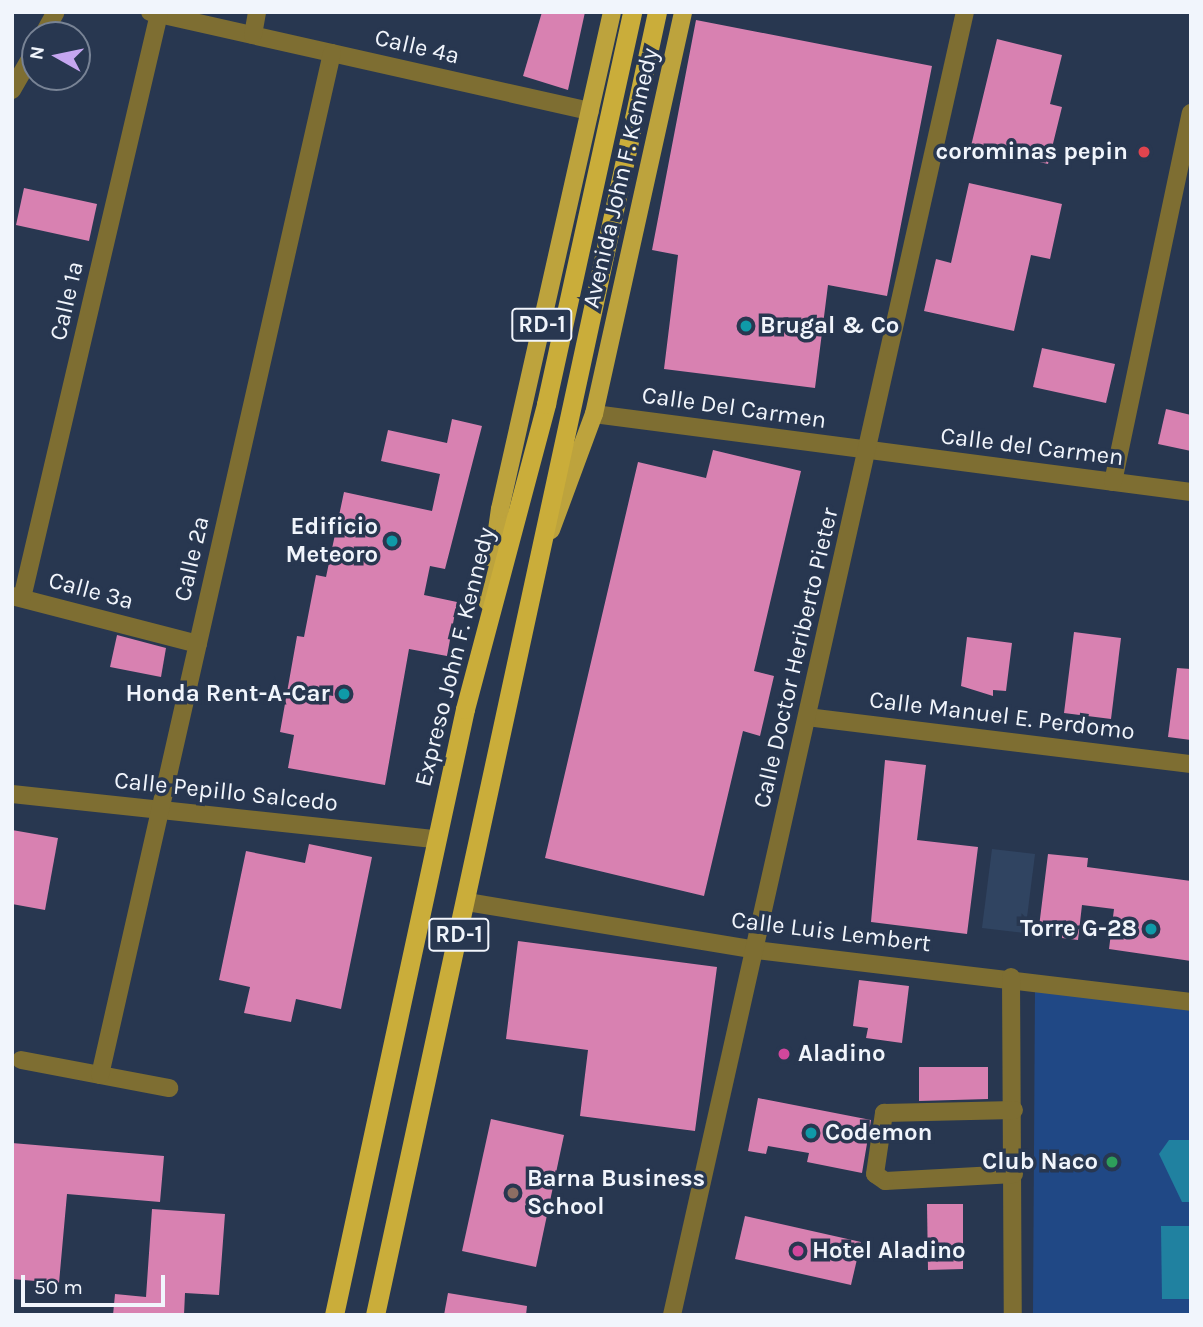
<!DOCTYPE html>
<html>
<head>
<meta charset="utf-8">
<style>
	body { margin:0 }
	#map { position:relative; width:1203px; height:1327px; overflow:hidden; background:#283750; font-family:Karla,sans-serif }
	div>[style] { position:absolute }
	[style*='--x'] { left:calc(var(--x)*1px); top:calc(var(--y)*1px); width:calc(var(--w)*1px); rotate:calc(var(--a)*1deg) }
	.built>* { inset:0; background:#304461 }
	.green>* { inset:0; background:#204885 }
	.water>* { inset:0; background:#2081a0 }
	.building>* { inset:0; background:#d881b1 }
	.minor>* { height:18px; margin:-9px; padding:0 9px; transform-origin:9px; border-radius:9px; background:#7e6e32 }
	.primary>* { height:18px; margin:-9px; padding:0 9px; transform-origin:9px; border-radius:9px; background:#bda33d }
	.trunk>* { height:19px; margin:-9.5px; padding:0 9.5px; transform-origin:9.5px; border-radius:9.5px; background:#caad3a }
	.dots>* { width:19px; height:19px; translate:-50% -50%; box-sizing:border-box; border:4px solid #283750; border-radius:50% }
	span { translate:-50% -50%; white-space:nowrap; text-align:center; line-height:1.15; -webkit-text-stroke:7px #283750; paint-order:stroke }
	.shield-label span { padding:2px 5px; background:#283750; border:2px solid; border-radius:5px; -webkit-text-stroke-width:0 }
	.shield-label { font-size:23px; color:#f1f5fc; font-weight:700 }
	.street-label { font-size:24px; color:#f1f5fc }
	.poi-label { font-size:24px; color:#f1f5fc; font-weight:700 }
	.right { translate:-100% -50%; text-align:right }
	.left { translate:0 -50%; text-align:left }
	.frame { position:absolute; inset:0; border:14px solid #f1f5fc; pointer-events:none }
	.north { position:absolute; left:21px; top:21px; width:70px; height:70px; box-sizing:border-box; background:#283750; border:2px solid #788395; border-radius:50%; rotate:279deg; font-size:19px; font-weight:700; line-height:28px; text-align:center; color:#f1f5fc }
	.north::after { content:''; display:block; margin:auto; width:24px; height:32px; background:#c5a6f0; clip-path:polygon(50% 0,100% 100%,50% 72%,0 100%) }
	.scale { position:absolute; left:21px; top:1275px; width:144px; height:32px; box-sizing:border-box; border:4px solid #f1f5fc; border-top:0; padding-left:9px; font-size:21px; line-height:24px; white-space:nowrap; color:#f1f5fc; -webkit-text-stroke:5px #283750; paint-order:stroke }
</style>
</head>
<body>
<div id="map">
	<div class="built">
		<div style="clip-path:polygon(992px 849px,1035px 854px,1025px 933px,982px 928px)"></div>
	</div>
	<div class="green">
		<div style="clip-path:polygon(1035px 989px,1191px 1010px,1191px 1315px,1033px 1315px)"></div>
	</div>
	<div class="water">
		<div style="clip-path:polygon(1169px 1140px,1191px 1140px,1191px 1202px,1182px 1202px,1159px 1154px)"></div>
		<div style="clip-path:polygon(1161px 1226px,1191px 1226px,1191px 1299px,1162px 1299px)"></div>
	</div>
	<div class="building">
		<div style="clip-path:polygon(542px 12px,585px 12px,568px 90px,523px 76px)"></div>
		<div style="clip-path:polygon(696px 20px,932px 66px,887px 296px,828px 285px,815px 388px,664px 369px,678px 255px,652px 250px)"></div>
		<div style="clip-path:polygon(997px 39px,1062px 55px,1050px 104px,1062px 107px,1048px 164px,971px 146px)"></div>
		<div style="clip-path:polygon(969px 183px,1062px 204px,1050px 259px,1031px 255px,1014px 331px,924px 311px,936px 259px,951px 263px)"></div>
		<div style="clip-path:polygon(24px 188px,97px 204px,89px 241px,16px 225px)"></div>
		<div style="clip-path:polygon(1042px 348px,1115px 364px,1106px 403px,1033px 387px)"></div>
		<div style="clip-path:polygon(1166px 409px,1191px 415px,1191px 451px,1158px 444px)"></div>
		<div style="clip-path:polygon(452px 419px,482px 426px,445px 569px,430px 566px,424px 595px,457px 602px,447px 656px,409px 649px,385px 785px,288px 768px,294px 735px,280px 732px,297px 636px,304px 637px,316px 575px,326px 577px,344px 492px,432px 511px,440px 474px,381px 461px,388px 430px,447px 443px)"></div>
		<div style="clip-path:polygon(713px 450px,801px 471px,754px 671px,774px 676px,760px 736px,743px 731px,704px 896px,545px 858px,638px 462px,706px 478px)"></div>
		<div style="clip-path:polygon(1074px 632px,1121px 638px,1111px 719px,1064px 713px)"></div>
		<div style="clip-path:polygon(117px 635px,166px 648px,161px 677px,110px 667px)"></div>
		<div style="clip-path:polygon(967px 637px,1012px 643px,1006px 691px,993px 690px,993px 696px,961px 686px)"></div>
		<div style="clip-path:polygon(1177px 668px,1191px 669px,1191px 740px,1168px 737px)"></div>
		<div style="clip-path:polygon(885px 760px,926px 765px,917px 840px,978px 847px,967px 934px,871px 922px)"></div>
		<div style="clip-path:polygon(12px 830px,58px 838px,45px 910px,12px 904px)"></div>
		<div style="clip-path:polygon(309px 844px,372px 857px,341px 1009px,296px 999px,291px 1022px,244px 1013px,250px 987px,219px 980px,246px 851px,305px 863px)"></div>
		<div style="clip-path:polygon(1048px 854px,1088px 858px,1087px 867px,1191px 881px,1191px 961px,1109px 949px,1114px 909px,1082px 905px,1078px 940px,1038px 935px)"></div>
		<div style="clip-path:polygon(518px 941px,717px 967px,695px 1131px,580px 1116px,588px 1050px,506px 1039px)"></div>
		<div style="clip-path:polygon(859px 980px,909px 986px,902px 1043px,866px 1038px,868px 1028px,853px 1026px)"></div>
		<div style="clip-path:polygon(919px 1067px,988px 1067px,988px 1099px,919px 1101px)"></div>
		<div style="clip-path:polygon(758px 1098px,871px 1120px,862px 1173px,807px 1162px,809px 1153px,768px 1146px,766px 1154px,748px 1151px)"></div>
		<div style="clip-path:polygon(491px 1119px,564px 1135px,536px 1267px,462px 1251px)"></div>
		<div style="clip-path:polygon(12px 1143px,164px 1156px,160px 1202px,67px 1194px,59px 1283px,12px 1279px)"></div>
		<div style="clip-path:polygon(927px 1204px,963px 1204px,963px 1269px,928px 1270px)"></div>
		<div style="clip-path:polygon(152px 1209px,225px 1214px,219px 1295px,185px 1293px,184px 1315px,113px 1315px,115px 1294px,146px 1297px)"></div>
		<div style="clip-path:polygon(745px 1216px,861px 1242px,851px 1285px,735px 1259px)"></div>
		<div style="clip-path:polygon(448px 1293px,527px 1306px,526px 1315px,444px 1315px)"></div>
	</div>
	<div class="minor">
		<div style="--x:150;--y:12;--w:451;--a:12.7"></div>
		<div style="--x:43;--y:35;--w:26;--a:-61"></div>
		<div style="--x:253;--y:35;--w:23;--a:-80"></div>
		<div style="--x:12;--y:90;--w:46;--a:-60.1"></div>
		<div style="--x:594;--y:414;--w:602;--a:7.44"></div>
		<div style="--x:1113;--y:482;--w:377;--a:-78.1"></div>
		<div style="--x:12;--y:596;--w:192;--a:14.5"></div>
		<div style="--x:22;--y:598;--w:600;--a:-76.8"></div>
		<div style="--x:807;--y:717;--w:387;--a:7"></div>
		<div style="--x:12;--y:794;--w:426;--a:6.1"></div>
		<div style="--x:467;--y:902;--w:293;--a:9.4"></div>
		<div style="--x:756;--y:950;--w:438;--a:6.8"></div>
		<div style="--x:1011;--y:977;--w:338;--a:89.7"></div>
		<div style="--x:21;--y:1060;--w:151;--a:10.7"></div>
		<div style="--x:100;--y:1075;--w:1048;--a:-77.21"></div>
		<div style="--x:1014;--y:1174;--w:129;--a:176.9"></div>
		<div style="--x:885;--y:1181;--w:12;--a:-145"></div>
		<div style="--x:875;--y:1174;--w:62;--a:-81.6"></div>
		<div style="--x:884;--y:1113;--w:130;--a:-1.3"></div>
		<div style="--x:672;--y:1315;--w:1336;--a:-77.33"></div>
	</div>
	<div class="primary">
		<div style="--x:551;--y:530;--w:124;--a:-69.7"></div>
		<div style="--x:594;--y:414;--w:412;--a:-77.5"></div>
		<div style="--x:487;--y:601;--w:93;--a:-82"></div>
		<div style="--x:500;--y:509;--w:509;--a:-77.3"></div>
	</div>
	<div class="trunk">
		<div style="--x:334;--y:1315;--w:620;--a:-77.8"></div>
		<div style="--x:465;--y:709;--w:316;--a:-75.1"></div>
		<div style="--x:546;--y:404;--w:401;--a:-77.6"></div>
		<div style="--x:375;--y:1315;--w:1333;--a:-77.79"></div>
	</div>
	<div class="dots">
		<div style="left:1144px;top:152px;background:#e0444e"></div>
		<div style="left:746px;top:326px;background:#0f9aa8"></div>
		<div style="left:392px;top:541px;background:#0f9aa8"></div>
		<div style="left:344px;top:694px;background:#0f9aa8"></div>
		<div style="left:1151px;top:929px;background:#0f9aa8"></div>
		<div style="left:784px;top:1054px;background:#d1479c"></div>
		<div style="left:811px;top:1133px;background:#0f9aa8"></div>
		<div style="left:1112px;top:1162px;background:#2e9e5b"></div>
		<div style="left:513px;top:1193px;background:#8d6e63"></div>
		<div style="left:798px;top:1251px;background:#d1479c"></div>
	</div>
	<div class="shield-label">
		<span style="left:542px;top:325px">RD-1</span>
		<span style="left:459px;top:935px">RD-1</span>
	</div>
	<div class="street-label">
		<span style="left:417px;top:47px;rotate:13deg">Calle 4a</span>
		<span style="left:621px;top:178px;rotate:-77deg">Avenida John F. Kennedy</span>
		<span style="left:67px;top:301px;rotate:-77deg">Calle 1a</span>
		<span style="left:734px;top:408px;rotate:8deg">Calle Del Carmen</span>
		<span style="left:1032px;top:447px;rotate:7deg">Calle del Carmen</span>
		<span style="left:192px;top:559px;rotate:-77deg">Calle 2a</span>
		<span style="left:91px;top:591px;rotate:15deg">Calle 3a</span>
		<span style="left:455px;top:657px;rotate:-76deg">Expreso John F. Kennedy</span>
		<span style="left:796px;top:658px;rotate:-77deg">Calle Doctor Heriberto Pieter</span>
		<span style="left:1002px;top:716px;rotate:7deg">Calle Manuel E. Perdomo</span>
		<span style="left:226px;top:792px;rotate:6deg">Calle Pepillo Salcedo</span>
		<span style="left:831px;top:932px;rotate:7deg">Calle Luis Lembert</span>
	</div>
	<div class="poi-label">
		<span class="right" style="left:1128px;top:152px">corominas pepin</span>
		<span class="left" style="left:760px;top:326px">Brugal &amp; Co</span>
		<span class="right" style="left:378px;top:541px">Edificio<br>Meteoro</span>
		<span class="right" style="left:330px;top:694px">Honda Rent-A-Car</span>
		<span class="right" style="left:1137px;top:929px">Torre G-28</span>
		<span class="left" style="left:798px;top:1054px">Aladino</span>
		<span class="left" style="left:825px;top:1133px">Codemon</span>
		<span class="right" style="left:1098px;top:1162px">Club Naco</span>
		<span class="left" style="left:527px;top:1193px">Barna Business<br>School</span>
		<span class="left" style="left:812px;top:1251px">Hotel Aladino</span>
	</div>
	<div class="frame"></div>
	<div class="north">N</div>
	<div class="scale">50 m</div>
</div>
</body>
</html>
